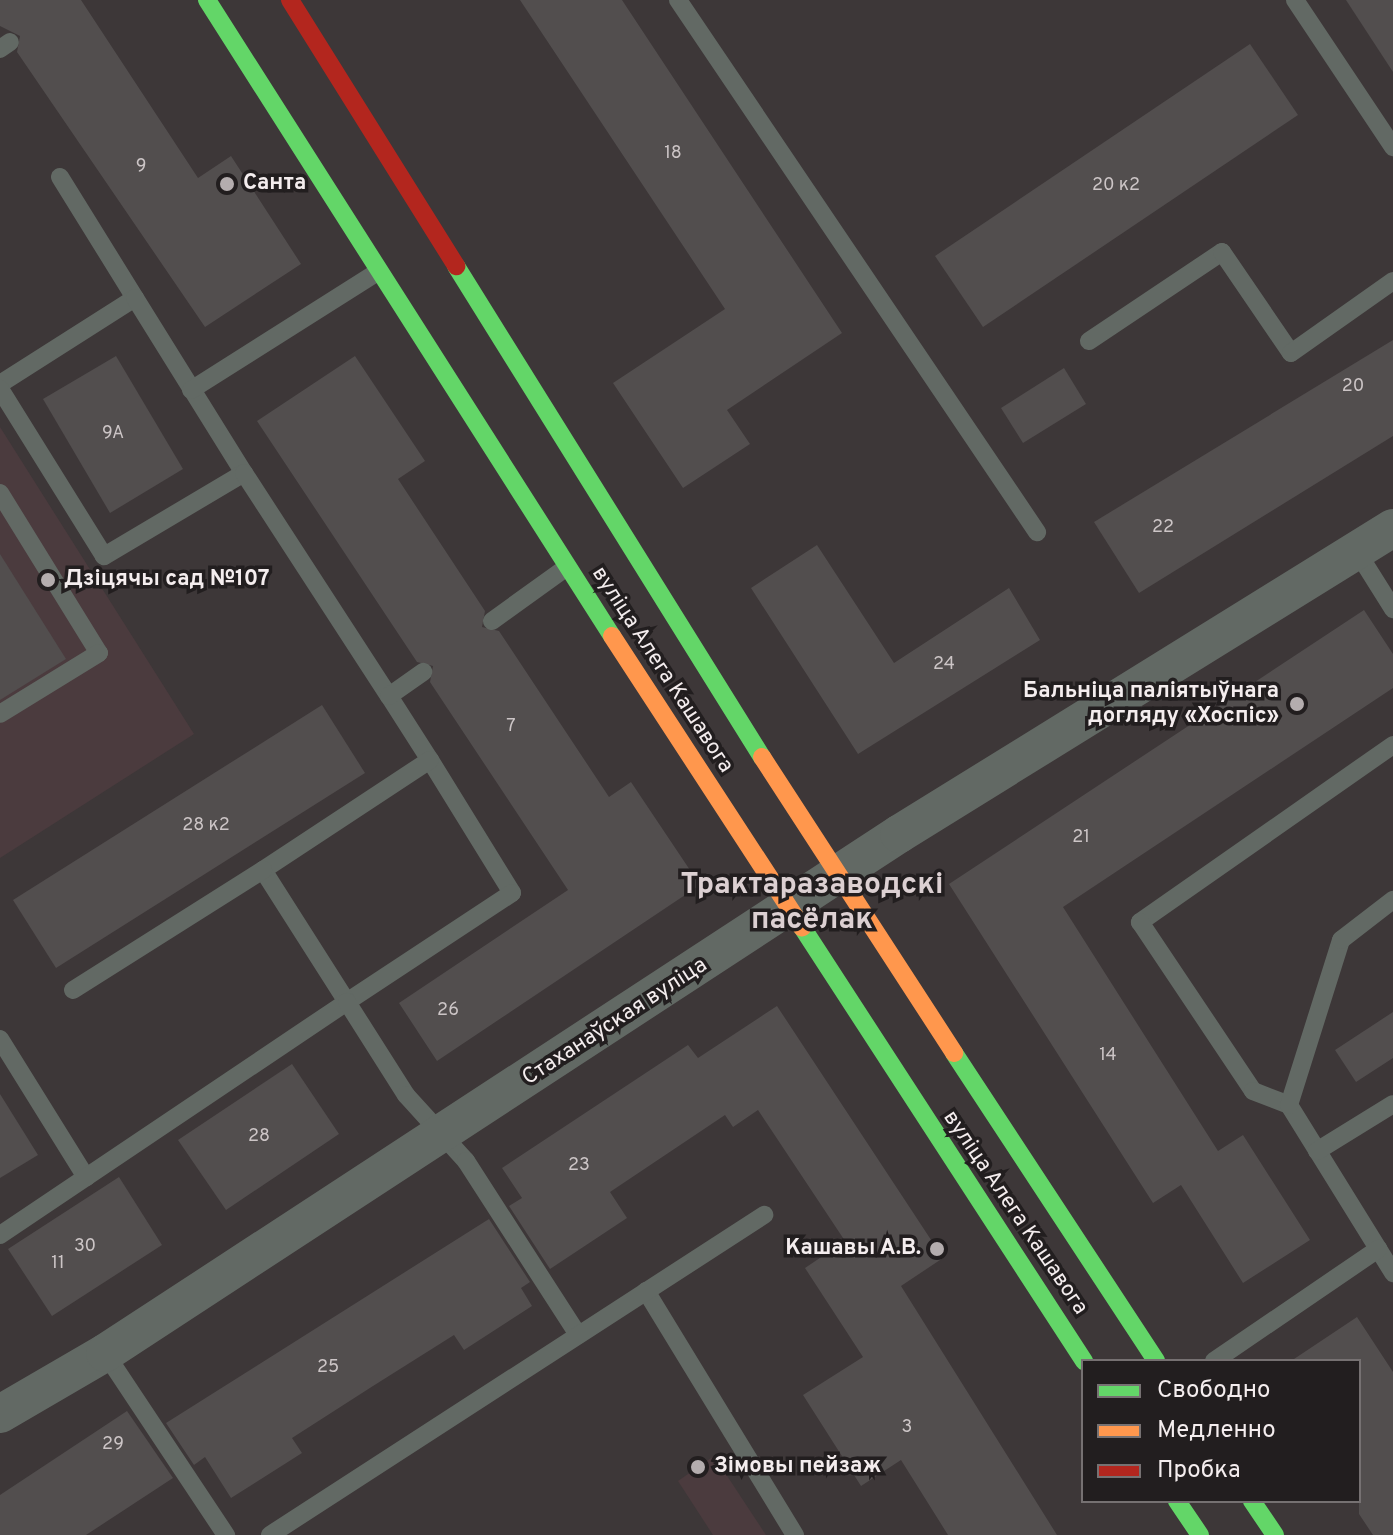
<!DOCTYPE html>
<html>
<head>
<meta charset="utf-8">
<style>
	body { margin:0 }
	#map { position:relative; width:1393px; height:1535px; overflow:hidden; background:#3d3738; font-family:Overpass,sans-serif }
	div>[style] { position:absolute }
	[style*='--x'] { left:calc(var(--x)*1px); top:calc(var(--y)*1px); width:calc(var(--w)*1px); rotate:calc(var(--a)*1deg) }
	.built>* { inset:0; background:#4b3b3e }
	.building>* { inset:0; background:#524e4e }
	.lane>* { height:18px; margin:-9px; padding:0 9px; transform-origin:9px; border-radius:9px; background:#626964 }
	.street>* { height:38px; margin:-19px; padding:0 19px; transform-origin:19px; border-radius:19px; background:#626964 }
	.fast>* { height:18px; margin:-9px; padding:0 9px; transform-origin:9px; border-radius:9px; background:#63d668 }
	.slow>* { height:18px; margin:-9px; padding:0 9px; transform-origin:9px; border-radius:9px; background:#ff974d }
	.jam>* { height:18px; margin:-9px; padding:0 9px; transform-origin:9px; border-radius:9px; background:#b3261e }
	.dots>* { width:22px; height:22px; translate:-50% -50%; box-sizing:border-box; border:4px solid #221e1f; border-radius:50% }
	span { translate:-50% -50%; white-space:nowrap; text-align:center; line-height:1.15; -webkit-text-stroke:7px #221e1f; paint-order:stroke }
	.number-label { font-size:18px; color:#ccc5c6 }
	.number-label span { -webkit-text-stroke-width:0 }
	.poi-label { font-size:22px; color:#f4edee; font-weight:700 }
	.left { translate:0 -50%; text-align:left }
	.right { translate:-100% -50%; text-align:right }
	.street-label { font-size:22px; color:#f4edee }
	.district-label { font-size:30px; color:#dcd0d2; font-weight:700 }
	.legend { position:absolute; left:1081px; top:1359px; width:280px; height:144px; box-sizing:border-box; background:#221e1f; border:2px solid #767172; margin:0; padding:10px 14px; list-style:none; font-size:24px; color:#f4edee }
	.legend li { display:flex; align-items:center; gap:16px; height:40px }
	.legend b { width:40px; border:2px solid #767172 }
</style>
</head>
<body>
<div id="map">
	<div class="built">
		<div style="clip-path:polygon(0 427px,194px 734px,0 858px)"></div>
		<div style="clip-path:polygon(714px 1456px,766px 1535px,713px 1535px,678px 1481px)"></div>
	</div>
	<div class="building">
		<div style="clip-path:polygon(0 0,81px 0,198px 178px,231px 156px,301px 264px,205px 327px,17px 52px,20px 36px,0 26px)"></div>
		<div style="clip-path:polygon(520px 0,622px 0,842px 333px,727px 410px,750px 444px,683px 488px,613px 383px,725px 309px)"></div>
		<div style="clip-path:polygon(1346px 0,1393px 0,1393px 72px)"></div>
		<div style="clip-path:polygon(1250px 44px,1298px 115px,983px 327px,935px 256px)"></div>
		<div style="clip-path:polygon(1393px 340px,1393px 436px,1139px 593px,1094px 522px)"></div>
		<div style="clip-path:polygon(116px 356px,183px 469px,110px 513px,43px 399px)"></div>
		<div style="clip-path:polygon(355px 356px,425px 461px,398px 479px,485px 611px,482px 627px,499px 631px,609px 797px,631px 782px,700px 885px,437px 1061px,399px 1003px,568px 890px,430px 682px,433px 666px,417px 662px,257px 421px)"></div>
		<div style="clip-path:polygon(1064px 368px,1086px 404px,1023px 443px,1001px 408px)"></div>
		<div style="clip-path:polygon(817px 545px,894px 663px,1009px 588px,1040px 640px,858px 754px,751px 588px)"></div>
		<div style="clip-path:polygon(0 554px,66px 659px,0 700px)"></div>
		<div style="clip-path:polygon(1364px 610px,1393px 654px,1393px 688px,1063px 907px,1218px 1151px,1243px 1135px,1310px 1240px,1243px 1283px,1181px 1185px,1153px 1203px,949px 884px)"></div>
		<div style="clip-path:polygon(322px 705px,365px 773px,56px 968px,13px 900px)"></div>
		<div style="clip-path:polygon(777px 1006px,943px 1258px,901px 1286px,1057px 1535px,948px 1535px,901px 1460px,861px 1486px,803px 1395px,863px 1357px,805px 1268px,845px 1241px,758px 1110px,733px 1127px,725px 1115px,610px 1192px,627px 1218px,550px 1269px,509px 1206px,522px 1198px,502px 1168px,688px 1045px,698px 1058px)"></div>
		<div style="clip-path:polygon(1393px 1012px,1393px 1058px,1356px 1082px,1335px 1050px)"></div>
		<div style="clip-path:polygon(292px 1064px,339px 1134px,226px 1210px,178px 1140px)"></div>
		<div style="clip-path:polygon(0 1094px,38px 1155px,0 1178px)"></div>
		<div style="clip-path:polygon(119px 1177px,162px 1245px,52px 1316px,8px 1249px)"></div>
		<div style="clip-path:polygon(489px 1219px,530px 1282px,521px 1288px,532px 1306px,464px 1350px,454px 1335px,373px 1386px,292px 1438px,302px 1453px,231px 1498px,205px 1457px,194px 1465px,166px 1423px)"></div>
		<div style="clip-path:polygon(1357px 1317px,1393px 1372px,1393px 1535px,1373px 1535px,1359px 1514px,1359px 1361px,1291px 1361px)"></div>
		<div style="clip-path:polygon(127px 1411px,173px 1478px,86px 1535px,0 1535px,0 1495px)"></div>
	</div>
	<div class="lane">
		<div style="--x:678;--y:0;--w:642;--a:55.99"></div>
		<div style="--x:1295;--y:0;--w:177;--a:56.3"></div>
		<div style="--x:0;--y:49;--w:12;--a:-35"></div>
		<div style="--x:60;--y:177;--w:142;--a:58.2"></div>
		<div style="--x:1089;--y:341;--w:160;--a:-33.8"></div>
		<div style="--x:1222;--y:252;--w:122;--a:55.7"></div>
		<div style="--x:1291;--y:353;--w:125;--a:-35.2"></div>
		<div style="--x:0;--y:384;--w:160;--a:-32.5"></div>
		<div style="--x:135;--y:298;--w:206;--a:58.1"></div>
		<div style="--x:244;--y:473;--w:163;--a:149.3"></div>
		<div style="--x:104;--y:556;--w:197;--a:-121.9"></div>
		<div style="--x:191;--y:390;--w:219;--a:-32.3"></div>
		<div style="--x:244;--y:473;--w:266;--a:57"></div>
		<div style="--x:389;--y:696;--w:76;--a:57.4"></div>
		<div style="--x:430;--y:760;--w:156;--a:58.3"></div>
		<div style="--x:512;--y:893;--w:198;--a:146.6"></div>
		<div style="--x:347;--y:1002;--w:156;--a:-122.5"></div>
		<div style="--x:263;--y:870;--w:200;--a:-33.4"></div>
		<div style="--x:0;--y:493;--w:188;--a:58.3"></div>
		<div style="--x:99;--y:653;--w:116;--a:148.4"></div>
		<div style="--x:1356;--y:550;--w:70;--a:57.9"></div>
		<div style="--x:492;--y:621;--w:92;--a:-35.8"></div>
		<div style="--x:389;--y:696;--w:42;--a:-35.2"></div>
		<div style="--x:1393;--y:745;--w:309;--a:145"></div>
		<div style="--x:1140;--y:922;--w:203;--a:56.2"></div>
		<div style="--x:1253;--y:1091;--w:39;--a:21"></div>
		<div style="--x:1289;--y:1105;--w:198;--a:58.2"></div>
		<div style="--x:73;--y:990;--w:225;--a:-32.3"></div>
		<div style="--x:0;--y:1039;--w:163;--a:58.1"></div>
		<div style="--x:1289;--y:1105;--w:173;--a:-72.5"></div>
		<div style="--x:1341;--y:940;--w:66;--a:-37.6"></div>
		<div style="--x:1317;--y:1151;--w:89;--a:-31.7"></div>
		<div style="--x:0;--y:1235;--w:418;--a:-33.9"></div>
		<div style="--x:347;--y:1002;--w:110;--a:57.6"></div>
		<div style="--x:406;--y:1095;--w:89;--a:47.7"></div>
		<div style="--x:466;--y:1161;--w:207;--a:57.2"></div>
		<div style="--x:646;--y:1291;--w:286;--a:58.6"></div>
		<div style="--x:105;--y:1353;--w:219;--a:56.4"></div>
		<div style="--x:1214;--y:1361;--w:199;--a:-34.3"></div>
		<div style="--x:270;--y:1535;--w:589;--a:-32.93"></div>
	</div>
	<div class="street">
		<div style="--x:0;--y:1414;--w:121;--a:-30.2"></div>
		<div style="--x:105;--y:1353;--w:949;--a:-33.17"></div>
		<div style="--x:899;--y:834;--w:581;--a:-31.78"></div>
	</div>
	<div class="fast">
		<div style="--x:207;--y:0;--w:754;--a:57.51"></div>
		<div style="--x:456;--y:266;--w:579;--a:58.07"></div>
		<div style="--x:802;--y:927;--w:518;--a:56.99"></div>
		<div style="--x:954;--y:1053;--w:368;--a:56.7"></div>
		<div style="--x:1177;--y:1501;--w:41;--a:55.9"></div>
		<div style="--x:1252;--y:1501;--w:41;--a:55.9"></div>
	</div>
	<div class="slow">
		<div style="--x:612;--y:636;--w:348;--a:56.9"></div>
		<div style="--x:762;--y:757;--w:353;--a:57"></div>
	</div>
	<div class="jam">
		<div style="--x:290;--y:0;--w:314;--a:58"></div>
	</div>
	<div class="dots">
		<div style="left:227px;top:184px;background:#b4adae"></div>
		<div style="left:48px;top:580px;background:#b4adae"></div>
		<div style="left:1297px;top:704px;background:#b4adae"></div>
		<div style="left:937px;top:1249px;background:#b4adae"></div>
		<div style="left:698px;top:1467px;background:#b4adae"></div>
	</div>
	<div class="number-label">
		<span style="left:673px;top:154px">18</span>
		<span style="left:141px;top:167px">9</span>
		<span style="left:1116px;top:186px">20 к2</span>
		<span style="left:1353px;top:387px">20</span>
		<span style="left:113px;top:434px">9А</span>
		<span style="left:1163px;top:528px">22</span>
		<span style="left:944px;top:665px">24</span>
		<span style="left:511px;top:727px">7</span>
		<span style="left:206px;top:826px">28 к2</span>
		<span style="left:1081px;top:838px">21</span>
		<span style="left:448px;top:1011px">26</span>
		<span style="left:1108px;top:1056px">14</span>
		<span style="left:259px;top:1137px">28</span>
		<span style="left:579px;top:1166px">23</span>
		<span style="left:85px;top:1247px">30</span>
		<span style="left:58px;top:1264px">11</span>
		<span style="left:328px;top:1368px">25</span>
		<span style="left:907px;top:1428px">3</span>
		<span style="left:113px;top:1445px">29</span>
	</div>
	<div class="poi-label">
		<span class="left" style="left:243px;top:184px">Санта</span>
		<span class="left" style="left:64px;top:580px">Дзіцячы сад №107</span>
		<span class="right" style="left:1279px;top:704px">Бальніца паліятыўнага<br>догляду «Хоспіс»</span>
		<span class="right" style="left:921px;top:1249px">Кашавы А.В.</span>
		<span class="left" style="left:714px;top:1467px">Зімовы пейзаж</span>
	</div>
	<div class="street-label">
		<span style="left:662px;top:670px;rotate:57deg">вуліца Алега Кашавога</span>
		<span style="left:615px;top:1022px;rotate:-33deg">Стаханаўская вуліца</span>
		<span style="left:1015px;top:1213px;rotate:56deg">вуліца Алега Кашавога</span>
	</div>
	<div class="district-label">
		<span style="left:812px;top:903px">Трактаразаводскі<br>пасёлак</span>
	</div>
	<ul class="legend">
	<li><b style="height:10px;background:#63d668"></b>Свободно</li>
	<li><b style="height:10px;background:#ff974d"></b>Медленно</li>
	<li><b style="height:10px;background:#b3261e"></b>Пробка</li>
	</ul>
</div>
</body>
</html>
